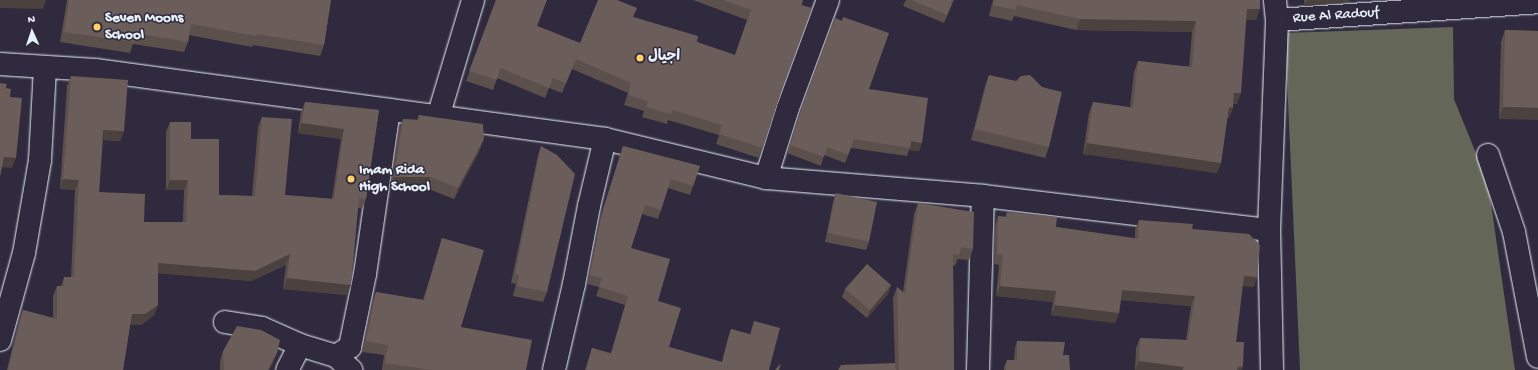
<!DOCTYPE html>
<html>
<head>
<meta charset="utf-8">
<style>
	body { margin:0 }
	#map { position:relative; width:1538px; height:370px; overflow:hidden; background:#2f2a3d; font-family:"Gochi Hand","Playpen Sans Arabic",sans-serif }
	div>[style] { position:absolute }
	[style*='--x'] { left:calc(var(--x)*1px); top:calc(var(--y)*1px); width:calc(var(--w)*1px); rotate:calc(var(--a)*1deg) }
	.green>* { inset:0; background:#646658 }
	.roads { filter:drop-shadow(0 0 1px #e8f1f8) drop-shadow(0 0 1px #e8f1f8) }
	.minor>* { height:22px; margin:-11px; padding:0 11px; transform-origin:11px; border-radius:11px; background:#2f2a3d }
	.tertiary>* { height:22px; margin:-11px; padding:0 11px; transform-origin:11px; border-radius:11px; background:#2f2a3d }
	.wall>* { inset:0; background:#5c504d }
	.shaded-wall>* { inset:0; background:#4b413e }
	.building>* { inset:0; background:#6b5d59 }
	.dots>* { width:11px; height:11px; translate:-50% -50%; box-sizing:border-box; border:2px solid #2f2a3d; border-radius:50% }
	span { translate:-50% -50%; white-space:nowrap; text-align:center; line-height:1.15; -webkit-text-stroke:3px #2f2a3d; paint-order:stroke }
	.street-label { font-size:15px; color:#e8f1f8 }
	.poi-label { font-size:15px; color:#e8f1f8; font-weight:700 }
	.left { translate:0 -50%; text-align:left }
	.north { position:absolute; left:12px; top:12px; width:40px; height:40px; -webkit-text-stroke:3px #2f2a3d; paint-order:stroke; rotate:357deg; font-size:11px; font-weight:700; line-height:16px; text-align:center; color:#e8f1f8 }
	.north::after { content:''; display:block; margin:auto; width:14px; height:18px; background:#e8f1f8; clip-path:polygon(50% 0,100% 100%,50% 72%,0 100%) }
</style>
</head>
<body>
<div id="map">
	<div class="green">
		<div style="clip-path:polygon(1453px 27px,1454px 99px,1488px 183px,1515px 370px,1300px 370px,1285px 33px)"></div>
	</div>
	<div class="roads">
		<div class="minor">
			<div style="--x:0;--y:64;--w:95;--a:3.6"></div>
			<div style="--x:95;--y:70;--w:515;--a:7.7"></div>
			<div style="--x:605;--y:139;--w:166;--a:13.6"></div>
			<div style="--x:766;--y:178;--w:218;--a:4.7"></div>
			<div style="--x:983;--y:196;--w:288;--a:6.8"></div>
			<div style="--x:438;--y:117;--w:122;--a:-73.3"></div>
			<div style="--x:1488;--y:155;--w:81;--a:71.3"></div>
			<div style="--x:1514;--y:232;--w:127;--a:79.1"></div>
			<div style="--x:766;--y:178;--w:73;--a:-72.6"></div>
			<div style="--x:788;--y:108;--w:115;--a:-69.7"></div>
			<div style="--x:225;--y:322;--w:37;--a:9"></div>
			<div style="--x:262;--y:328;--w:42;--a:24.1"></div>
			<div style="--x:300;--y:345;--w:28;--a:117"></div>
			<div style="--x:0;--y:340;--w:90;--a:-74.6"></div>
			<div style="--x:24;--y:253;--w:94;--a:-80.2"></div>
			<div style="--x:40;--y:160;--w:92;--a:-86.9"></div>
			<div style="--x:300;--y:345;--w:38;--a:17"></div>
			<div style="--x:336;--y:356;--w:21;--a:43"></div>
			<div style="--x:336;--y:356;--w:17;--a:-33"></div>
			<div style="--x:350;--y:347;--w:75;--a:-78.4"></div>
			<div style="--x:365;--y:274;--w:166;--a:-81.7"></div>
			<div style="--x:554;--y:370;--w:88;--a:-76.9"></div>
			<div style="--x:574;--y:284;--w:79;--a:-79.1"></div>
			<div style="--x:589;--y:206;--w:69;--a:-76.6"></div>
			<div style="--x:978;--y:370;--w:174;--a:-88.4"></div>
		</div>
		<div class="tertiary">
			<div style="--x:1277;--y:20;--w:262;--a:-3.9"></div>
			<div style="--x:1272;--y:370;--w:140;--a:-91.2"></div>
			<div style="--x:1269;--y:230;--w:210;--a:-87.8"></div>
			<div style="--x:1277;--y:20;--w:20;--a:-96"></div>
		</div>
	</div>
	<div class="wall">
		<div style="clip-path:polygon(67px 0,331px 0,324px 45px,320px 56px,253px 45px,252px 47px,189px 35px,188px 42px,184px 52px,133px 44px,130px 53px,60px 42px)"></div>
		<div style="clip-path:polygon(496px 0,537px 26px,580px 43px,633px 17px,697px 42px,735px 55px,747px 20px,693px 0,803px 0,780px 95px,759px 158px,716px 144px,719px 135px,668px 120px,667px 124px,642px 117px,644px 111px,624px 105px,628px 93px,572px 69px,562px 93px,549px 88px,545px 98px,497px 78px,493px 90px,466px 81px)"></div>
		<div style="clip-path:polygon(906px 0,954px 0,944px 23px,903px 6px)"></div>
		<div style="clip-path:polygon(993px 0,1260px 0,1256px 20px,1246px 20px,1237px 104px,1233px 104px,1233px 108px,1229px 118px,1227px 118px,1221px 163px,1217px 173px,1083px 154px,1089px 113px,1093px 102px,1130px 107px,1134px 72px,1138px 61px,1189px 67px,1192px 32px,1076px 30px,1014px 16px,1012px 21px,989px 16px)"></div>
		<div style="clip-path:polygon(1304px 0,1350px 0,1349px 2px,1305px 6px)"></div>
		<div style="clip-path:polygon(835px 18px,842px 21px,869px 89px,922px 143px,919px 151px,909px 150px,907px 156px,851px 148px,845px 163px,824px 155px,821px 166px,787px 153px,800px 112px)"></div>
		<div style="clip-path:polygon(1505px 30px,1538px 31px,1499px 119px,1501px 42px)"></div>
		<div style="clip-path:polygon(989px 75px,1049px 147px,1045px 158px,971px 140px,985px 86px)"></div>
		<div style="clip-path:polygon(71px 76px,124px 131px,120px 141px,103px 140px,99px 192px,144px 222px,183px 222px,184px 190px,166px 190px,166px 132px,170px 122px,191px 139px,219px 195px,252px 196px,258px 127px,262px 117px,285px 195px,332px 199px,341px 139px,298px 133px,301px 112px,305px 102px,379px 110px,366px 199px,362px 209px,358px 208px,347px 295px,283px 289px,286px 265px,251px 281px,158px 273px,158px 305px,154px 315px,141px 325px,130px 324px,123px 370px,7px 370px,19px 320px,23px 310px,53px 318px,53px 296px,57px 286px,61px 286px,64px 277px,71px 277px,75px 190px,60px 189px,67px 86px)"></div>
		<div style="clip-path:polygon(419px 115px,480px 150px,454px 199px,426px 188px,390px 188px,399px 130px,403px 119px,417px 120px)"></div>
		<div style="clip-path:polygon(541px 146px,547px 292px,543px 302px,513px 296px,516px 284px,511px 283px,538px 155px)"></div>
		<div style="clip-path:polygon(623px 146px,700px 166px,690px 195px,668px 188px,658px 219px,642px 214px,631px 248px,658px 301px,669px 347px,722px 362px,728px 338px,731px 329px,750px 334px,754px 321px,769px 370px,585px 370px,592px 348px,611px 353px,625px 305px,596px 296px,599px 287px,587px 284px,599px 222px)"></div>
		<div style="clip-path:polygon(836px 193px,869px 242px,866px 250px,825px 242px,833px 202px)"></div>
		<div style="clip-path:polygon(918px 203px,973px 249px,969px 260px,958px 259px,955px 266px,953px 265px,954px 370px,838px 370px,895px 363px,893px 298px,897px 287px,903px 292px,914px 214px)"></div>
		<div style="clip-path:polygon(1007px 212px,1056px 227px,1135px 238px,1135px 230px,1139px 220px,1192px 229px,1257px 277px,1254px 287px,1242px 286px,1236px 342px,1243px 366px,1242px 370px,1135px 370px,1136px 348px,1140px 338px,1186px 340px,1191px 306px,1121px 300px,1119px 313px,1115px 323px,1051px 315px,1053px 302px,996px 296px,999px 265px,994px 264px,995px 226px,998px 216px,1005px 217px)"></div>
		<div style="clip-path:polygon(442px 238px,461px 327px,526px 370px,382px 370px,384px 355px,362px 352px,372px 303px,376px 292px,423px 300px,439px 248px)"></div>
		<div style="clip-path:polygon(891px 285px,888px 294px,867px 318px,842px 297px,845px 289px)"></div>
		<div style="clip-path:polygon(1017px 341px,1063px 355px,1070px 370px,1004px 370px,1004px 367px,1007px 360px,1014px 360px,1015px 348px)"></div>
		<div style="clip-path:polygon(223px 351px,273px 363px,269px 370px,220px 370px,220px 361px)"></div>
	</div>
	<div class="shaded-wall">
		<div style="clip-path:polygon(0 0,46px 0,43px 9px,0 8px)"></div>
		<div style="clip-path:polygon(1307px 0,1350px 0,1349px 2px,1305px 6px)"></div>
		<div style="clip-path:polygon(1247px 9px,1260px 9px,1256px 20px,1243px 20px)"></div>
		<div style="clip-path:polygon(1080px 19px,1196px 21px,1192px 32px,1076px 30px)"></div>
		<div style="clip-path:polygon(1234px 93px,1241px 93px,1237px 104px,1230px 103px)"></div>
		<div style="clip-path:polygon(1229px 107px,1233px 108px,1229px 118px,1225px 118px)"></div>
		<div style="clip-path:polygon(1503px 107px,1538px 108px,1538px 120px,1499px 119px)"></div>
		<div style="clip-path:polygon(302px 123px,344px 129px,341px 139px,298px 133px)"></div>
		<div style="clip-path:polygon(103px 130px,124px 131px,120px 141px,100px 140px)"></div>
		<div style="clip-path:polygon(484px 139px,480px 150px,454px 199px,458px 188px)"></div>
		<div style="clip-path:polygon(911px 141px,922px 143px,919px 151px,909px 150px)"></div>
		<div style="clip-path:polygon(1087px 143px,1221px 163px,1217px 173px,1083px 154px)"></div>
		<div style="clip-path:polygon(4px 157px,16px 158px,12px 168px,0 167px)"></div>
		<div style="clip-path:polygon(394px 177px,430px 177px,426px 188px,390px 188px)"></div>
		<div style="clip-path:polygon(63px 179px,79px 180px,75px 190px,60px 189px)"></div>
		<div style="clip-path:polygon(170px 180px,188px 180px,184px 190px,166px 190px)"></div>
		<div style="clip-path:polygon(290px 254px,286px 265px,251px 281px,154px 273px,158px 263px)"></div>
		<div style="clip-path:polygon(1244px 276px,1257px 277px,1254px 287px,1240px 286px)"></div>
		<div style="clip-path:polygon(287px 278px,351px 285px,347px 295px,283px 289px)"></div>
		<div style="clip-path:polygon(891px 285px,888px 294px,867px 318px,870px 310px)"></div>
		<div style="clip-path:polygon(1000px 286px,1056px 291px,1053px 302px,996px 296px)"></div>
		<div style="clip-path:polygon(1122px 290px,1195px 296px,1191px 306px,1118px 300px)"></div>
		<div style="clip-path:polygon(158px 305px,154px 315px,141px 325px,128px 324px,132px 314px)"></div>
		<div style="clip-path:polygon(1055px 305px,1119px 313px,1115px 323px,1051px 315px)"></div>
		<div style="clip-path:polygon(277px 353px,273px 363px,269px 370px,268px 370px)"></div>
		<div style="clip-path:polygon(1139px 361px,1184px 367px,1182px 370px,1135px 370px)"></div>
		<div style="clip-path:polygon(1243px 366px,1242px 370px,1236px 370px,1238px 367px)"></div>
	</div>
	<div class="building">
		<div style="clip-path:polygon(69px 0,331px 0,324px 45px,256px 34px,256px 36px,191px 24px,188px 42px,135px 33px,134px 42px,64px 32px)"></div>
		<div style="clip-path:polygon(496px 0,547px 0,537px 26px,580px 43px,598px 0,617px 0,637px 8px,633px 17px,698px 36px,697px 42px,735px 55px,751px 10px,723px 0,803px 0,801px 5px,812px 8px,780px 94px,763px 148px,719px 134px,722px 125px,672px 110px,671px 114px,646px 107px,648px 101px,628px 95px,631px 83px,576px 59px,566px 83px,553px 78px,549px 88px,500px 68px,497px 80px,469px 71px)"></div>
		<div style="clip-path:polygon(912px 0,953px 0,947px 15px)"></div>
		<div style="clip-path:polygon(994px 0,1260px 0,1260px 9px,1247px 9px,1241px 93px,1234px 93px,1233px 108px,1229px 107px,1221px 163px,1087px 143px,1093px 102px,1133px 108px,1138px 61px,1192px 67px,1196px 21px,1080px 19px,1017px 5px,1016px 10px,993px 5px)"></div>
		<div style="clip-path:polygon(843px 17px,889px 33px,869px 89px,928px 98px,922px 143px,911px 141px,910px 148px,854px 139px,848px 155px,827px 147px,824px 157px,790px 145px,803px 104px,835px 18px,842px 21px)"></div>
		<div style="clip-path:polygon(1505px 30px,1538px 31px,1538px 108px,1503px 107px)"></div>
		<div style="clip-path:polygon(989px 75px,1016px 81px,1021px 76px,1030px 75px,1042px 87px,1062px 92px,1049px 147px,975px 129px)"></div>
		<div style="clip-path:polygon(71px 76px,128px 80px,124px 131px,103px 130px,99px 192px,145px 194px,144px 222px,186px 222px,188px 180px,170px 180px,170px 122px,191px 122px,191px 139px,219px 139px,219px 195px,255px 196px,262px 117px,292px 119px,285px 195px,334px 199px,344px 129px,302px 123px,305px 102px,379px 110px,366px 199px,359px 198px,351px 285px,287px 278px,290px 254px,255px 271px,158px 263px,158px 305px,145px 314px,132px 314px,123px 370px,8px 370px,23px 310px,57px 319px,57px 286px,64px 286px,64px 277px,74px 277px,79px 180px,63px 179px)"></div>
		<div style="clip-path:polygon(0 83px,7px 84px,6px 88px,11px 89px,10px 97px,22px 98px,16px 158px,4px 157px,0 177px)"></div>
		<div style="clip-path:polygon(419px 115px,483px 124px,484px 139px,458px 188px,430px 177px,394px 177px,403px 119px,418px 120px)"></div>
		<div style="clip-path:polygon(541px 146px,557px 155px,575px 174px,547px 292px,517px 286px,519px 275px,515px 274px)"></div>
		<div style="clip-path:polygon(623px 146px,700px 166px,693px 186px,671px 179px,661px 210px,645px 205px,631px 248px,670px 259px,658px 301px,681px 308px,669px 347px,722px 362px,731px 329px,751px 335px,754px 321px,780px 328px,769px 370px,586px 370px,592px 348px,611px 354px,628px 296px,599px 287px,602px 278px,590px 275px,602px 213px)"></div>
		<div style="clip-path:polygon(836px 193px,877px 202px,869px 242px,828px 233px)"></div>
		<div style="clip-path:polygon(918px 203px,974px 212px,973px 249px,961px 247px,959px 255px,953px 254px,954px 370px,899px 370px,897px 287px,905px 294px)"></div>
		<div style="clip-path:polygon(1007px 212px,1057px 217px,1056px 227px,1138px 239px,1139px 220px,1193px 224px,1192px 229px,1249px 234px,1260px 245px,1257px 277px,1244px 276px,1236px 342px,1244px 342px,1243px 366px,1238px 367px,1237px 370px,1183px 370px,1184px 367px,1139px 361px,1140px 338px,1188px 340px,1195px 296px,1122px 290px,1119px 313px,1055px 305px,1056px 291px,1000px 286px,1003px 255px,997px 254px,998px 216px,1007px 217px)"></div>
		<div style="clip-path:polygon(442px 238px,484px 250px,461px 327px,532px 340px,526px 370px,431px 370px,385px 363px,388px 345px,366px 341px,376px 292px,424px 300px)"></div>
		<div style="clip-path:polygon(867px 264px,891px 285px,870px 310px,845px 289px)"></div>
		<div style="clip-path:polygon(237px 326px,261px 330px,280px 340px,277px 353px,268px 370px,224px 370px,223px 351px)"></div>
		<div style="clip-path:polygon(1017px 341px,1065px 342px,1063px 355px,1069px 355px,1070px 370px,1006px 370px,1007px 360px,1017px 360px)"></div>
		<div style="clip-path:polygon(781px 363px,779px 370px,775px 370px)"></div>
		<div style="clip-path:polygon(895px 363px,896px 370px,838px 370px,841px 365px)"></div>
	</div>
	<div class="dots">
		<div style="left:97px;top:27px;background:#ffd166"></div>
		<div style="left:640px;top:58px;background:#ffd166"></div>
		<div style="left:351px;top:179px;background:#ffd166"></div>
	</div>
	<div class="street-label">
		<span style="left:1336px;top:16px;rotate:-4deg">Rue Al Radouf</span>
	</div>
	<div class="poi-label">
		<span class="left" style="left:105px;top:27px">Seven Moons<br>School</span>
		<span class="left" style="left:648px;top:58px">اجيال</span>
		<span class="left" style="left:359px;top:179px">Imam Rida<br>High School</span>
	</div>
	<div class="north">N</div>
</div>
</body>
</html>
